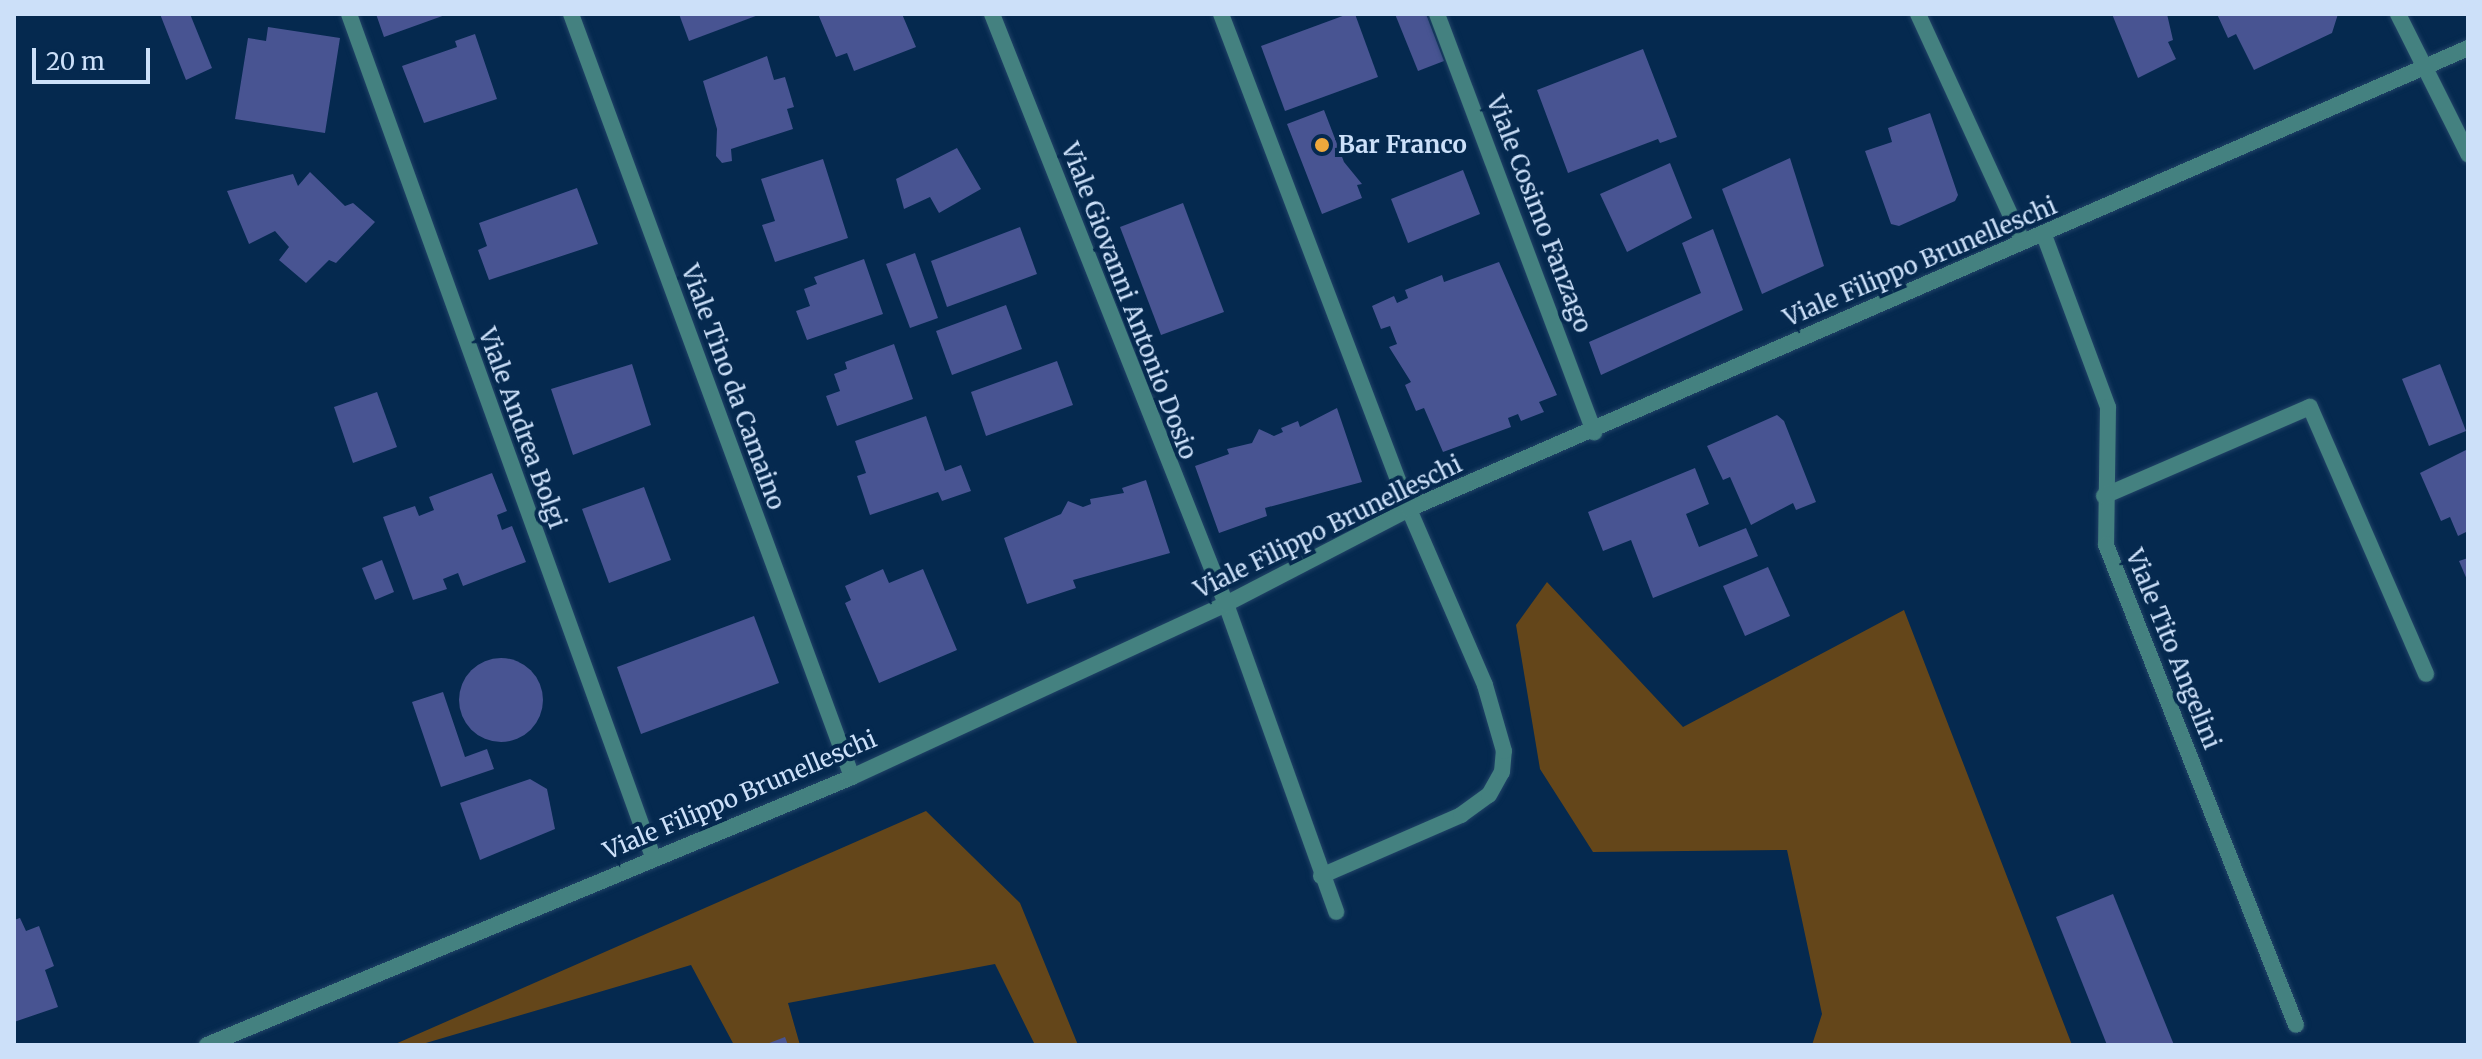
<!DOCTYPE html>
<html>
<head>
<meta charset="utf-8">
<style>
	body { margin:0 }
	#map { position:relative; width:2482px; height:1059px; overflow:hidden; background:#05294f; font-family:Merriweather,serif }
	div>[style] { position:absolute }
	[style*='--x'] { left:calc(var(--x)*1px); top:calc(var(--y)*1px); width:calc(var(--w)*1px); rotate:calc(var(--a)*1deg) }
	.green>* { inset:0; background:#64461a }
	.building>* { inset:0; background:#485492 }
	.round { border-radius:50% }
	.roads { filter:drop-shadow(0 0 2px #214367) drop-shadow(0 0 2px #214367) }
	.service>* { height:16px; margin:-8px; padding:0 8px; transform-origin:8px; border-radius:8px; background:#448180 }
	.minor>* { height:16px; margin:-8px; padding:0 8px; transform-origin:8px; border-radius:8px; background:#448180 }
	.dots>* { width:22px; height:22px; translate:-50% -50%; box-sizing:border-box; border:4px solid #05294f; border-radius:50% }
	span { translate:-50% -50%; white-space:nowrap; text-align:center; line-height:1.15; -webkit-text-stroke:8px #05294f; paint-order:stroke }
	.poi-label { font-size:24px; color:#cce0f9; font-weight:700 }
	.left { translate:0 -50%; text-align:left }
	.street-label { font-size:24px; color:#cce0f9 }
	.frame { position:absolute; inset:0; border:16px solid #cce0f9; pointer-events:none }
	.scale { position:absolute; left:32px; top:48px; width:118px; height:36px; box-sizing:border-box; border:4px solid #cce0f9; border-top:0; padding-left:10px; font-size:24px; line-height:28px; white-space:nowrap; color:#cce0f9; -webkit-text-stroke:6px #05294f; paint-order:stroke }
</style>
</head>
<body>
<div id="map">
	<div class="green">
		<div style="clip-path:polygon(1547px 582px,1683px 727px,1904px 610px,2072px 1045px,1812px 1045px,1822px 1014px,1787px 850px,1593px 852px,1540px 769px,1516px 625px)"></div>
		<div style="clip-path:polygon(926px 811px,1020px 903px,1078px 1045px,1035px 1045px,995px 964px,788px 1003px,800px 1045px,734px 1045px,691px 965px,419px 1045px,393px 1045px)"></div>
	</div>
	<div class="building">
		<div style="clip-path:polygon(160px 14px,190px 14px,212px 68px,186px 80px)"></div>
		<div style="clip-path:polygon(376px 14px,448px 14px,384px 37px)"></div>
		<div style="clip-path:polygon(679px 14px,761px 14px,689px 41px)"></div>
		<div style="clip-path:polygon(818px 14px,902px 14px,916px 47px,854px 71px,847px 53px,836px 57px)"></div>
		<div style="clip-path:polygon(1348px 14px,1355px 14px,1378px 77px,1285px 111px,1261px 46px)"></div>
		<div style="clip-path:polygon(1395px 14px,1426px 14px,1444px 61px,1418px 71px)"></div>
		<div style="clip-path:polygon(2112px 14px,2167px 14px,2173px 40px,2168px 42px,2176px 59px,2138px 78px)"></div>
		<div style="clip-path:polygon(2217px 14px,2338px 14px,2332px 33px,2254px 70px,2236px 34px,2228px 38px)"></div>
		<div style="clip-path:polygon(268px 27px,340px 38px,325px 133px,235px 119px,248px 38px,266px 41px)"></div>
		<div style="clip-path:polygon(475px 34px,497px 99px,424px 123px,402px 66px,457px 47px,455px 41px)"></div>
		<div style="clip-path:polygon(1643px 49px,1677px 137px,1660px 143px,1658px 139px,1568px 173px,1537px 90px)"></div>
		<div style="clip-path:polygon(767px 56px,774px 80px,785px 77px,794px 107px,787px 109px,793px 129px,731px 149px,732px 161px,722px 163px,716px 156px,717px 129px,703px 81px)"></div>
		<div style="clip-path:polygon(1324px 110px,1344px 162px,1362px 184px,1357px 185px,1362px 198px,1322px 214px,1287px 124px)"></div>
		<div style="clip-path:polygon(1930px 113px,1958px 195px,1955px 201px,1899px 226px,1891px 224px,1865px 151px,1892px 142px,1888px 128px)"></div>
		<div style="clip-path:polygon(957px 148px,981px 189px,939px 213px,930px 197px,904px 209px,896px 179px)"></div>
		<div style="clip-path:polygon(1790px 158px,1824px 266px,1762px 294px,1722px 189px)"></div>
		<div style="clip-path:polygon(823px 159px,848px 238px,775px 262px,762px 225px,775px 221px,761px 179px)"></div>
		<div style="clip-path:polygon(1670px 163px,1692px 218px,1627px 252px,1600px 194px)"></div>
		<div style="clip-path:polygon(1463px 170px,1480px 214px,1408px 243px,1391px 199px)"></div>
		<div style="clip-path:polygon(310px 172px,345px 206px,353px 203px,375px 222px,336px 263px,329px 260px,306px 283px,279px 260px,289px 247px,275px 231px,249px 244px,227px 191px,293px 174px,298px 186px)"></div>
		<div style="clip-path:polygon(577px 188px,598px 244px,489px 280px,478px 250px,487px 246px,479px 223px)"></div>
		<div style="clip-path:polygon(1183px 203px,1224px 312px,1161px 335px,1120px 227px)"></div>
		<div style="clip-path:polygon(1020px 227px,1037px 274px,947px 307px,931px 261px)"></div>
		<div style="clip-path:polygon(1713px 229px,1743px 310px,1601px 375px,1589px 342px,1701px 293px,1682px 243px)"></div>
		<div style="clip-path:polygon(915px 253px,938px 318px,910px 328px,886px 264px)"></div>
		<div style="clip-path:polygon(864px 259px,883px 314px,807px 340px,796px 311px,810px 306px,804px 289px,817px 284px,814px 277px)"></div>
		<div style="clip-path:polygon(1499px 262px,1557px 395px,1539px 402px,1544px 412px,1521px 421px,1518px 414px,1508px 418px,1511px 427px,1443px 452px,1424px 408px,1416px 411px,1405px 385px,1411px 382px,1389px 347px,1397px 344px,1390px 326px,1381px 329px,1372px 306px,1394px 296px,1397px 303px,1408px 298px,1405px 290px,1442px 275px,1444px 282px)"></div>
		<div style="clip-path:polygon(1006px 305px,1022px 349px,952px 375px,936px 331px)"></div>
		<div style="clip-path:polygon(894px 344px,913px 399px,837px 426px,826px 396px,840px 391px,834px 374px,847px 369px,845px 362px)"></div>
		<div style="clip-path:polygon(1057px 361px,1073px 405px,986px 436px,971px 392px)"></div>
		<div style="clip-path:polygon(632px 364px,651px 425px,573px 455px,551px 389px)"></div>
		<div style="clip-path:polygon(2440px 364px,2466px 431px,2429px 446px,2402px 379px)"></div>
		<div style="clip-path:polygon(377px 392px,397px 447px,353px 463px,334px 407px)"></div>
		<div style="clip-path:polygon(1337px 408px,1362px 482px,1265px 508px,1267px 516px,1219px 533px,1195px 466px,1229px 454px,1227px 449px,1252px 443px,1259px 429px,1274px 436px,1283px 432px,1281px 428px,1298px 421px,1300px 427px)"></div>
		<div style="clip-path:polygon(1777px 415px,1784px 421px,1816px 502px,1796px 510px,1793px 503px,1751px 525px,1730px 477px,1723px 480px,1707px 446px)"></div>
		<div style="clip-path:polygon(926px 416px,945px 471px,961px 465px,971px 491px,942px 501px,938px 492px,870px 515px,857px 476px,866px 473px,855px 441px)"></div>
		<div style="clip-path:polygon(2466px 450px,2468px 531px,2458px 536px,2450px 517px,2441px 521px,2420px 473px)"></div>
		<div style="clip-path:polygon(1695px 468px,1709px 504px,1686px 514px,1699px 547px,1746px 528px,1758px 556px,1653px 598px,1631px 540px,1603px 551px,1588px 512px)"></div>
		<div style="clip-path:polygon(492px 473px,507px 511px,497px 515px,502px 530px,512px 526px,526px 562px,463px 586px,458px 573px,443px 579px,447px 589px,413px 600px,383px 517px,415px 506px,419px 516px,434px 510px,429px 497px)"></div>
		<div style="clip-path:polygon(1146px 480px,1170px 553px,1073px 580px,1076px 588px,1027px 604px,1004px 538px,1061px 514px,1068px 501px,1083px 507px,1091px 504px,1090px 499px,1124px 493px,1122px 488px)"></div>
		<div style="clip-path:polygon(644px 487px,671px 560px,609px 583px,582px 509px)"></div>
		<div style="clip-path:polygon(2468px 558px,2468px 582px,2459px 561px)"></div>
		<div style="clip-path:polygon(382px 560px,394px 592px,375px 600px,362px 568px)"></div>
		<div style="clip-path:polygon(1768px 567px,1790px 616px,1745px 636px,1723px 586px)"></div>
		<div style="clip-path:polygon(883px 569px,889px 583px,923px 569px,957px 650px,879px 683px,845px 603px,851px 600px,845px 586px)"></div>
		<div style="clip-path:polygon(754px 616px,779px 683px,641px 734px,617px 667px)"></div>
		<div class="round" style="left:459px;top:658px;width:84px;height:84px"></div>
		<div style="clip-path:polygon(443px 692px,465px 757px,487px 749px,494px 769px,441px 787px,412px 702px)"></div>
		<div style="clip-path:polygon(530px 779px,547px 789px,555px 829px,480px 860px,460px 803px)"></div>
		<div style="clip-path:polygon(2113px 894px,2174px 1045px,2107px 1045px,2056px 917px)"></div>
		<div style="clip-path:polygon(20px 918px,26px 931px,39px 926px,54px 966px,45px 970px,58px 1007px,14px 1022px,14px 920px)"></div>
		<div style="clip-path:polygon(785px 1037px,788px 1045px,764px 1045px)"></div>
	</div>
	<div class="roads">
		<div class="service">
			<div style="--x:1321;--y:876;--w:153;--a:-23.5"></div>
			<div style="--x:1461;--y:815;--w:34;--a:-36"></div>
			<div style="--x:1489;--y:795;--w:26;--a:-61"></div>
			<div style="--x:1502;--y:772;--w:21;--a:-85"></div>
			<div style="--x:1504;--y:751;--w:69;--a:-106.1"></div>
			<div style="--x:1485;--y:685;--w:192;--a:-113.4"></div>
		</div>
		<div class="minor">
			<div style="--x:349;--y:14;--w:896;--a:70.17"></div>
			<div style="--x:571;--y:14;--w:813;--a:69.78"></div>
			<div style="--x:992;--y:14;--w:635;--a:68.37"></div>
			<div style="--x:1226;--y:604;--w:327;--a:70.3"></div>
			<div style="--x:1221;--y:14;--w:529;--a:69.2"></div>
			<div style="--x:1437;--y:14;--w:447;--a:69.4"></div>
			<div style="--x:1918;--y:14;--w:249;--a:65.3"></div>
			<div style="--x:2398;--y:14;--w:157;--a:63.4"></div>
			<div style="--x:2044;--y:235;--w:184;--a:69.6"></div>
			<div style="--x:2108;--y:407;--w:138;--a:90.8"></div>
			<div style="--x:2106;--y:545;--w:516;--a:68.4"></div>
			<div style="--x:2104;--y:496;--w:224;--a:-23.4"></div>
			<div style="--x:2310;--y:407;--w:291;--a:66.5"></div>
			<div style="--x:207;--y:1045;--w:698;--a:-22.56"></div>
			<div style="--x:852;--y:777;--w:412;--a:-24.8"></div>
			<div style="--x:1226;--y:604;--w:206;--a:-27.4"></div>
			<div style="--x:1409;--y:509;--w:1155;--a:-23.52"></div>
		</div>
	</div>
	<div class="dots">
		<div style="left:1322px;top:145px;background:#eea83c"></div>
	</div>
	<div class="poi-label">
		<span class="left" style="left:1338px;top:145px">Bar Franco</span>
	</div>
	<div class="street-label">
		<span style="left:1539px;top:214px;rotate:69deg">Viale Cosimo Fanzago</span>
		<span style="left:1920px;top:262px;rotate:-23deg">Viale Filippo Brunelleschi</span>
		<span style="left:1129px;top:301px;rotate:69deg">Viale Giovanni Antonio Dosio</span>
		<span style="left:733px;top:387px;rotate:70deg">Viale Tino da Camaino</span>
		<span style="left:522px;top:428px;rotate:70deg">Viale Andrea Bolgi</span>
		<span style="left:1328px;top:527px;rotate:-26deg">Viale Filippo Brunelleschi</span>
		<span style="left:2173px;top:649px;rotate:68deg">Viale Tito Angelini</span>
		<span style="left:740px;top:795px;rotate:-23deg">Viale Filippo Brunelleschi</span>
	</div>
	<div class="frame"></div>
	<div class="scale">20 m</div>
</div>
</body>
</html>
